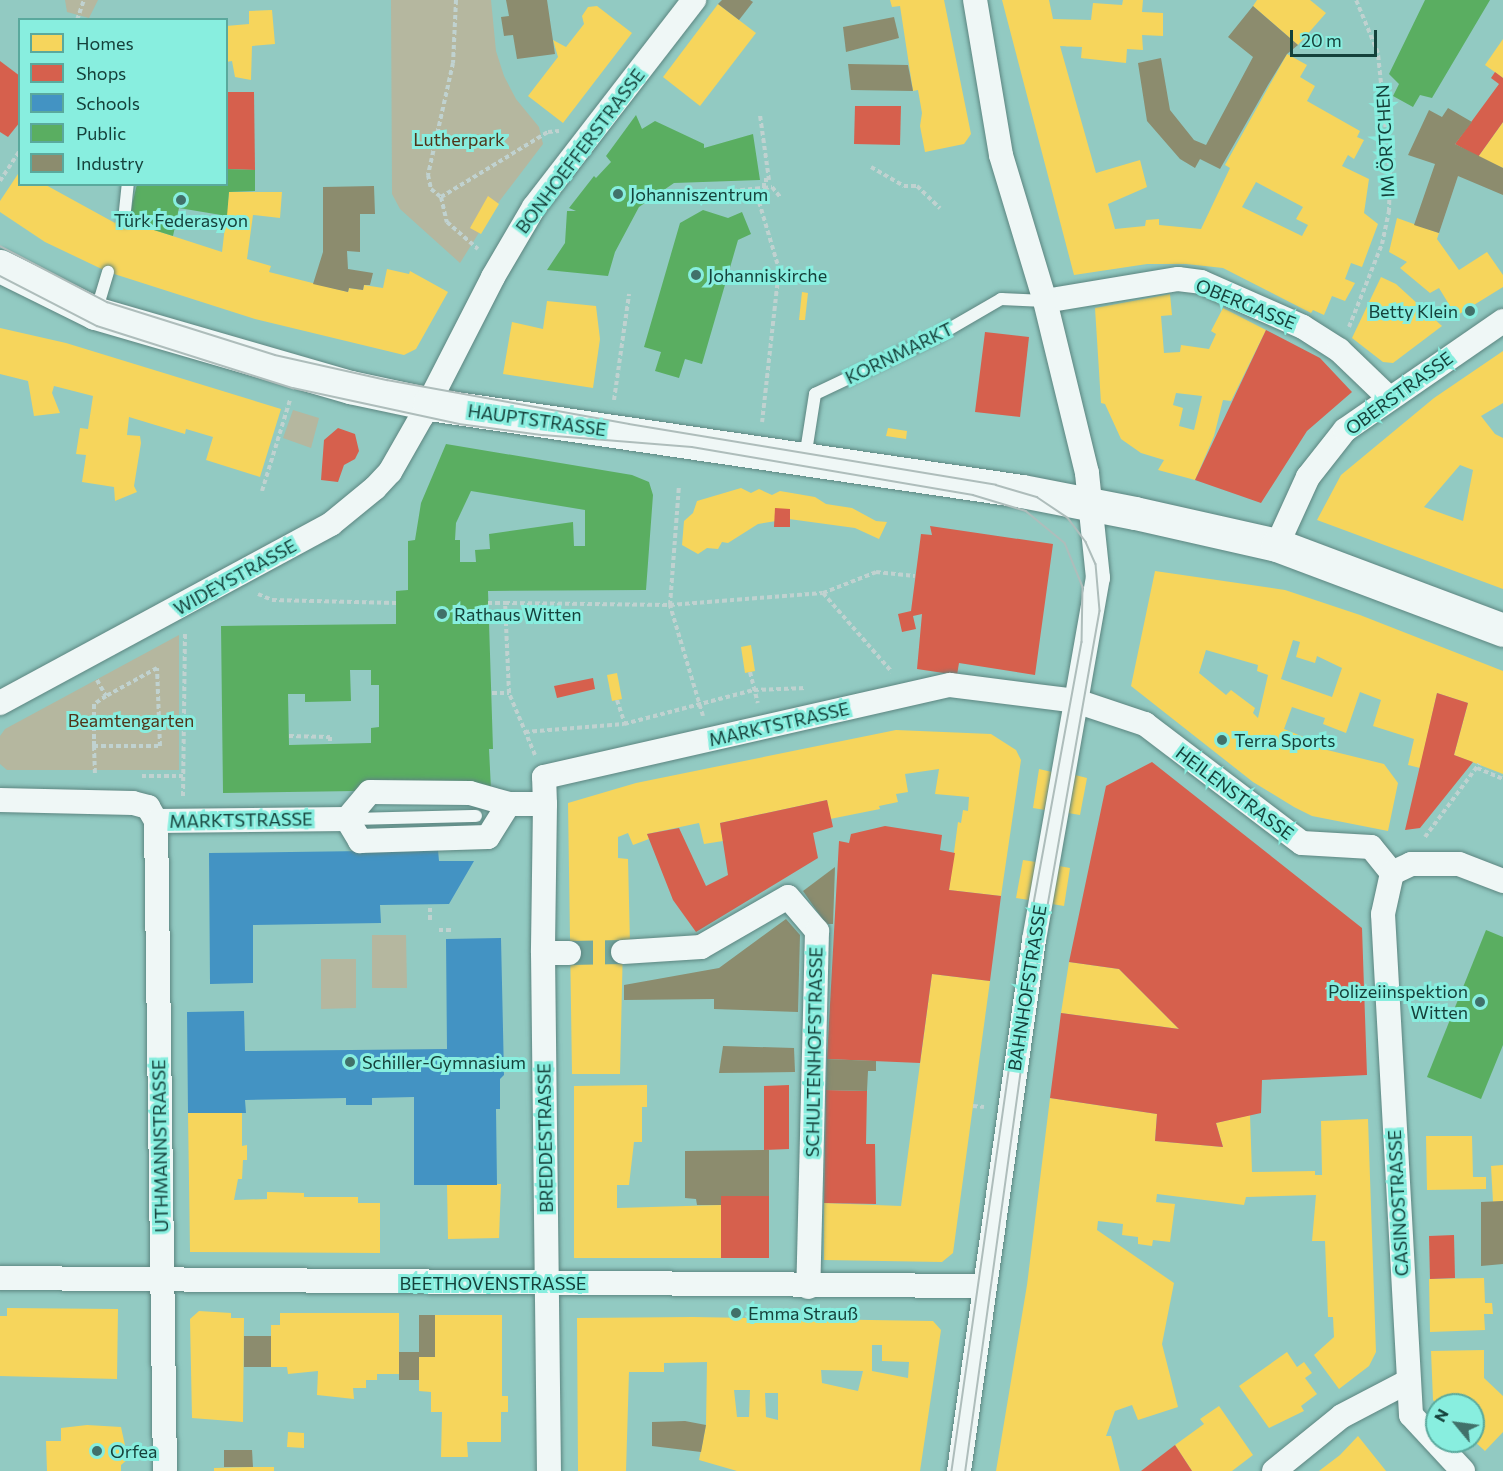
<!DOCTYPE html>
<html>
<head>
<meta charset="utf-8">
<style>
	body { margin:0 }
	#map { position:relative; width:1503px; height:1471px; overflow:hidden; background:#92cac2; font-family:Commissioner,sans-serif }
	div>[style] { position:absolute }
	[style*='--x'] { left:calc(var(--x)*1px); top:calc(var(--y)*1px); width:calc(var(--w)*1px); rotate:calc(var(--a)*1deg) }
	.green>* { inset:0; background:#b5b79f }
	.homes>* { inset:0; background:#f6d55c }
	.shops>* { inset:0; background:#d6604d }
	.schools>* { inset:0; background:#4393c3 }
	.public>* { inset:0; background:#5aae61 }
	.industry>* { inset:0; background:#8c8c6e }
	.street-tunnel>* { height:24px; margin-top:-12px; transform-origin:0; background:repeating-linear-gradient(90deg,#73a8a0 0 24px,transparent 0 36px) }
	.path>* { height:4px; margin-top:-2px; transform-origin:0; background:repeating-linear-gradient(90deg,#c0d2d0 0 4.5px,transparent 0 7.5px) }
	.roads { filter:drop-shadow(0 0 2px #5c8580) drop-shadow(0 0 2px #5c8580) }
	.lane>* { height:12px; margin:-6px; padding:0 6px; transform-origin:6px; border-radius:6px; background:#eff7f6 }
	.street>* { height:24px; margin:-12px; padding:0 12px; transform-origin:12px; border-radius:12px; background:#eff7f6 }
	.secondary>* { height:33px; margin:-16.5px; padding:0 16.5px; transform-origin:16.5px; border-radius:16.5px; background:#eff7f6 }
	.tram>* { height:1.5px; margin:-0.75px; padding:0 0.75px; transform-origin:0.75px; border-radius:0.75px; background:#aebdbb }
	.dots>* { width:16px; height:16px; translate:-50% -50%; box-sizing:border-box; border:3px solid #88eedf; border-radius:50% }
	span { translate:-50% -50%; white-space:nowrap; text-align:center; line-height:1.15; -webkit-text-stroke:6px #88eedf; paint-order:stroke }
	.park-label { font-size:18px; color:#503419 }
	.street-label { font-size:18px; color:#15413b }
	.poi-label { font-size:18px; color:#15413b }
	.left { translate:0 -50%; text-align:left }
	.right { translate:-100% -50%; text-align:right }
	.legend { position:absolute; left:18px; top:18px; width:210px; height:168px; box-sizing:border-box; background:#88eedf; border:2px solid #5aa99d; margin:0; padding:8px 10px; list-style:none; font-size:18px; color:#15413b }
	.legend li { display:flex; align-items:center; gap:12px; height:30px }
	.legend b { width:30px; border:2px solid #5aa99d }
	.north { position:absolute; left:1425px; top:1393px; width:60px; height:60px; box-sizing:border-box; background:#88eedf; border:2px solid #5aa99d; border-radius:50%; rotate:299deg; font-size:16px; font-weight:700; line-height:24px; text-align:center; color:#15413b }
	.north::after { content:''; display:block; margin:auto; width:21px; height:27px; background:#41716a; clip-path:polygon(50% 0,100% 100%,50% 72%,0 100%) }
	.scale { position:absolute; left:1290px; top:30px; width:87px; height:27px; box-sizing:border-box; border:3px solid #15413b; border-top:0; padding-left:8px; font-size:18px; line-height:21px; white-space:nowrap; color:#15413b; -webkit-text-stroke:4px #88eedf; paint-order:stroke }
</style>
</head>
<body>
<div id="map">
	<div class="green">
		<div style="clip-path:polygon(65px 0,98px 0,89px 18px,67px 12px)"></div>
		<div style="clip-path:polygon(391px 0,491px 0,496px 51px,504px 76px,516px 99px,539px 127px,543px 144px,495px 207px,460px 263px,400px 209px,392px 194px)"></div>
		<div style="clip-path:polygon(293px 410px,319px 418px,311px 448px,283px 438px)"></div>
		<div style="clip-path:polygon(179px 635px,179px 770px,7px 770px,0 764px,0 736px,5px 729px)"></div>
		<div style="clip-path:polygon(372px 935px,406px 935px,407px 988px,372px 988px)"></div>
		<div style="clip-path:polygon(321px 959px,356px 959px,356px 1008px,321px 1009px)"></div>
	</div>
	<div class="homes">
		<div style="clip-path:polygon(890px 0,944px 0,971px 134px,964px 144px,925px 152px,920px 126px,922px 113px,918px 90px,913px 91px,900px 6px,892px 7px)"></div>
		<div style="clip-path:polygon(evenodd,1002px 0,1049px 0,1053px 19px,1091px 20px,1093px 3px,1122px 5px,1123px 0,1143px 0,1142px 12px,1163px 13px,1163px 36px,1142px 35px,1143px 50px,1127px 49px,1126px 63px,1081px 58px,1082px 47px,1060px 46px,1096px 173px,1140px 160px,1147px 187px,1108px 204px,1115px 229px,1145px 226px,1146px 220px,1159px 219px,1159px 225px,1201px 229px,1230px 168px,1225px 165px,1287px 54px,1307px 65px,1300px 77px,1315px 86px,1307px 101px,1360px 131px,1357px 137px,1364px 140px,1354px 159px,1348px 155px,1342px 166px,1369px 179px,1364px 213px,1378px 224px,1362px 267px,1351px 263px,1345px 279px,1355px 283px,1345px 301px,1332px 296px,1324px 315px,1313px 310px,1311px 313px,1223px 268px,1186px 264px,1147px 264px,1074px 275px,1002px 0,1256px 182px,1303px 207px,1296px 219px,1308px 225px,1302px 236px,1242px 207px,1256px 182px)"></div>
		<div style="clip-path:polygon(1257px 0,1310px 0,1326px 13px,1298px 45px,1253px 6px)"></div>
		<div style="clip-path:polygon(718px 4px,756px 33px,700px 106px,663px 77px)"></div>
		<div style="clip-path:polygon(597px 6px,632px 33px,563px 123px,528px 96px,558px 57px,553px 40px,566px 47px,584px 24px,582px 16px,588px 7px)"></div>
		<div style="clip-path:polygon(272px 10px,275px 44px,252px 46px,251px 80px,235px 77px,232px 61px,226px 62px,226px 26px,249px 24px,249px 11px)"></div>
		<div style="clip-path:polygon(1503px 39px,1503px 78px,1485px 65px)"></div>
		<div style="clip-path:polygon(1503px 122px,1503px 168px,1478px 157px)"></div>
		<div style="clip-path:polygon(20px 171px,20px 184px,44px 184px,115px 223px,117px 218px,222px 252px,229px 192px,282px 192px,280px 218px,253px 215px,247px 259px,271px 266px,269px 272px,348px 292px,349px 288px,363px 290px,364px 285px,383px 288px,387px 269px,409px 274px,410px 271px,448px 292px,416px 349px,404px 355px,255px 319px,108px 272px,45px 242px,0 212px,0 201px)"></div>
		<div style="clip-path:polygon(488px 196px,499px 204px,481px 234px,470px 228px)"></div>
		<div style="clip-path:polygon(1397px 218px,1439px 233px,1437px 239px,1459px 270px,1487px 252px,1503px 275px,1503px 287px,1456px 316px,1439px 288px,1430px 293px,1400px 268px,1407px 262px,1389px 252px)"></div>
		<div style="clip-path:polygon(1381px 277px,1396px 284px,1442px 326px,1393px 363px,1383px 362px,1352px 338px)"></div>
		<div style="clip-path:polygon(802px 292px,808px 293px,805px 320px,799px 320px)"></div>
		<div style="clip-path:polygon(evenodd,1170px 294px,1172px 315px,1161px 316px,1164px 353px,1180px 352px,1181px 345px,1209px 349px,1216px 334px,1211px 331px,1223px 308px,1266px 330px,1231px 401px,1223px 400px,1214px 436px,1195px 480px,1158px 470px,1164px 460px,1141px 453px,1121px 439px,1105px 404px,1101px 403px,1095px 308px,1170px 294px,1176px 393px,1202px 396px,1194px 430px,1179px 426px,1183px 408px,1173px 405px,1176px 393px)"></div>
		<div style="clip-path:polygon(547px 301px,596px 306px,600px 339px,593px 388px,503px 374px,512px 322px,543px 329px)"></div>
		<div style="clip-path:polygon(0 328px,66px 343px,281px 409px,260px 477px,206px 460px,213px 437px,186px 429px,185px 434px,129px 417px,127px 435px,140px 436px,141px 443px,134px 486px,137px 492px,115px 501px,114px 487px,82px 482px,86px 455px,76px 454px,80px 428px,88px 429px,93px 396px,54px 386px,52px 393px,60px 413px,34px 416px,28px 381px,0 374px)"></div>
		<div style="clip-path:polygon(evenodd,1503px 351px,1503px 403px,1481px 416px,1495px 434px,1503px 438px,1503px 589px,1317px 520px,1341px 475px,1434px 398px,1503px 351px,1460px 465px,1473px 470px,1463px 521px,1424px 507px,1460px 465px)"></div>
		<div style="clip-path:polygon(888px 428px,907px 431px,906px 439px,886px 436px)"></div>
		<div style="clip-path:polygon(741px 488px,751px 493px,759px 489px,772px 495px,780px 491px,815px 497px,826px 504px,852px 508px,876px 521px,887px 522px,879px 539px,855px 528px,789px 519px,758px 524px,728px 543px,722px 542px,718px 549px,707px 548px,698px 554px,682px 545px,684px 521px,693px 513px,697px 501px)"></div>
		<div style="clip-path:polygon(evenodd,1155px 571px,1285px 590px,1360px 615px,1503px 671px,1503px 774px,1454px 755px,1468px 703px,1437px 693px,1420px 768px,1408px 765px,1414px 739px,1373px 726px,1381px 700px,1360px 692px,1346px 733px,1323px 724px,1325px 718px,1292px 707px,1284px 729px,1318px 743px,1315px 747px,1384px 764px,1398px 783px,1388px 831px,1312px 816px,1294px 807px,1253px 782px,1131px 686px,1155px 571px,1293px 640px,1300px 642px,1296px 657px,1315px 663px,1317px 656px,1342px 668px,1332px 697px,1281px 679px,1293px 640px,1155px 571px,1206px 650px,1258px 665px,1257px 671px,1268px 675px,1258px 718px,1253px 713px,1255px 708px,1231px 690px,1226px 695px,1199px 673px,1206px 650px)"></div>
		<div style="clip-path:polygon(751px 645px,755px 671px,745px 673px,741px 647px)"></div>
		<div style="clip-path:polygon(617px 673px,622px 699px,612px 701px,607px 675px)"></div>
		<div style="clip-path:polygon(896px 730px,991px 734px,1016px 750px,1021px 760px,1001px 896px,949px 890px,958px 822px,961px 823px,963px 810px,968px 811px,969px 797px,935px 794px,939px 769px,905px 774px,908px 792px,896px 794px,898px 802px,879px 806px,880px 809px,830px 819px,827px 800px,720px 823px,723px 841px,704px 844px,699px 823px,647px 834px,649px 839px,633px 845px,628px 833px,618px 837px,618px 858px,628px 859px,630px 943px,623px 943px,620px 1074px,572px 1074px,568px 803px,636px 783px)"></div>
		<div style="clip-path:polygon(1039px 769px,1052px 772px,1045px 810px,1033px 808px)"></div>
		<div style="clip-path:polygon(1075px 775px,1087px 778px,1080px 815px,1068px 813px)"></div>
		<div style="clip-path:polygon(1023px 860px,1036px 862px,1029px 900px,1016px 898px)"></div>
		<div style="clip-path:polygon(1059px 866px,1070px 868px,1064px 906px,1052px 904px)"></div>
		<div style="clip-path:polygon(1069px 962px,1119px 969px,1179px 1029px,1061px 1013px)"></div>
		<div style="clip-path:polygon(932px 974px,990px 981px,953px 1253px,942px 1262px,824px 1260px,824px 1203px,901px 1206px)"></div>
		<div style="clip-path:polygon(647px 1085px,647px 1107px,642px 1107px,642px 1142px,634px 1142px,629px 1185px,617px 1185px,617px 1208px,721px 1205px,721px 1258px,574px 1258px,574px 1086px)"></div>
		<div style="clip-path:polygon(1050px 1098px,1157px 1114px,1155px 1141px,1223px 1147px,1216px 1123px,1250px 1115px,1252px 1172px,1315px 1171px,1315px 1175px,1322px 1175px,1321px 1121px,1368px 1119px,1376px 1352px,1369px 1366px,1339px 1389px,1314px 1355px,1334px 1337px,1333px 1317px,1328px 1317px,1325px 1241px,1312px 1241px,1316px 1195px,1246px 1197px,1244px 1205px,1157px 1194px,1156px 1202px,1175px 1204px,1170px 1242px,1153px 1240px,1152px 1246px,1138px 1244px,1138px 1237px,1122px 1235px,1123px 1224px,1098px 1221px,1097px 1230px,1174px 1283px,1162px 1344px,1178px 1407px,1138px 1420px,1132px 1405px,1115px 1411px,1106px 1436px,1111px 1436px,1120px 1471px,996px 1471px,1027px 1285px)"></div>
		<div style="clip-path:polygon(188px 1113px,242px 1113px,242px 1146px,247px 1145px,247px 1160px,243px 1160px,242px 1179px,238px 1179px,234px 1200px,267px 1199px,267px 1192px,304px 1193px,304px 1197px,358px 1197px,358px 1203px,380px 1203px,380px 1253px,190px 1252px)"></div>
		<div style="clip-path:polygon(1426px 1136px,1472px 1136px,1473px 1177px,1486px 1177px,1486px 1189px,1427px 1190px)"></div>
		<div style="clip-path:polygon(1503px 1165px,1503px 1201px,1493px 1202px,1491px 1166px)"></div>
		<div style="clip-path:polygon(501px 1184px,499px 1238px,448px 1239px,447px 1185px)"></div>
		<div style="clip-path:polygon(1484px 1278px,1485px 1303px,1492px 1303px,1493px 1314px,1484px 1314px,1485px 1330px,1430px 1332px,1429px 1279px)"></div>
		<div style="clip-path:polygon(7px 1308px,118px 1309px,117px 1379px,0 1376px,0 1316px,7px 1316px)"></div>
		<div style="clip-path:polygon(199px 1311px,231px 1313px,231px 1318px,244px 1318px,243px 1422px,192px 1418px,190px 1319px)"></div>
		<div style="clip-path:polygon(280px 1313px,399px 1313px,399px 1374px,377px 1374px,377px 1380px,366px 1380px,366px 1388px,353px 1388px,354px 1399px,317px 1395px,318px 1371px,288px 1374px,287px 1367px,271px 1367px,271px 1325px,280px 1325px)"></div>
		<div style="clip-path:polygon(435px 1315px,502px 1315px,502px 1396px,508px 1396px,508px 1412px,501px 1412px,501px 1442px,467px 1442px,468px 1457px,441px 1457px,442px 1412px,431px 1412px,431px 1392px,419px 1391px,419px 1357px,435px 1357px)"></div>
		<div style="clip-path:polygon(evenodd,693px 1317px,933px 1321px,941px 1330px,920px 1471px,737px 1471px,699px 1460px,706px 1425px,707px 1362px,664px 1363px,664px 1372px,629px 1372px,626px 1471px,578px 1471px,577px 1318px,693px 1317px,872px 1345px,882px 1345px,882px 1361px,909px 1362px,908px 1378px,872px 1371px,872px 1345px,693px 1317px,821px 1370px,863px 1371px,858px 1391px,822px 1383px,821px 1370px,693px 1317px,734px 1390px,750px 1390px,749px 1417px,737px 1417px,734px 1390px,693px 1317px,765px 1393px,778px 1393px,778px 1420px,766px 1417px,765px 1393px)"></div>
		<div style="clip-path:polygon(1484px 1350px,1484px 1378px,1503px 1396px,1503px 1432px,1485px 1451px,1473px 1440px,1473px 1405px,1438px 1405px,1433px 1400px,1431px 1351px)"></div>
		<div style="clip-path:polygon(1287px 1352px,1297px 1367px,1304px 1362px,1312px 1373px,1305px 1378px,1317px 1394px,1301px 1406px,1304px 1411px,1269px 1428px,1239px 1386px)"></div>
		<div style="clip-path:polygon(1219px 1406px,1253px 1455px,1232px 1471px,1192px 1471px,1175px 1445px,1204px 1424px,1200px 1419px)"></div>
		<div style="clip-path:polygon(87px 1425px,121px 1427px,128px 1459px,121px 1465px,121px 1471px,47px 1471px,46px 1441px,61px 1441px,61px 1428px)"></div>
		<div style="clip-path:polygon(288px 1432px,304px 1433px,304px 1448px,287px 1447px)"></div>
		<div style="clip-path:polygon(1358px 1436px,1386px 1471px,1319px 1471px,1340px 1455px)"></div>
		<div style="clip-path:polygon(253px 1467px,274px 1467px,274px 1471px,214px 1471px,214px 1468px)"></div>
	</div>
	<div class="shops">
		<div style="clip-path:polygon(0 61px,20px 76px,20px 122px,8px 137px,0 132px)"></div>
		<div style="clip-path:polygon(1495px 72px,1503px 78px,1503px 122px,1478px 157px,1455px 144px,1499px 84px,1491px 78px)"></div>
		<div style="clip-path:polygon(226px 92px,254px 92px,255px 170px,226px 169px)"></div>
		<div style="clip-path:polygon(855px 106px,901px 106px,900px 145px,854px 144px)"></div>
		<div style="clip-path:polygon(1266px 330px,1320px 358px,1352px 392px,1307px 431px,1261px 503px,1195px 480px)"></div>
		<div style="clip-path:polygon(985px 332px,1029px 337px,1020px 417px,975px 412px)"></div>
		<div style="clip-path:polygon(338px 428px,355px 434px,359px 451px,355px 459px,344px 465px,338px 482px,321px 480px,324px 440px)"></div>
		<div style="clip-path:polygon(775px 508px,790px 509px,790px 527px,774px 527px)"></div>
		<div style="clip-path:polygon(930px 526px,1053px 544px,1035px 675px,959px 663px,957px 675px,917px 669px,922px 614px,913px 616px,916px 629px,902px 632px,898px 614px,911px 611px,921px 534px,932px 535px)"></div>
		<div style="clip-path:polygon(593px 678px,595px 689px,557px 698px,554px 686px)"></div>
		<div style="clip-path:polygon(1437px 693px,1468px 703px,1454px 755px,1473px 762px,1420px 828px,1405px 830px)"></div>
		<div style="clip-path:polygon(1152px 762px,1362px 928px,1367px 1075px,1262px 1080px,1261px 1113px,1216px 1123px,1223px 1147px,1155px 1141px,1157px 1114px,1050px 1098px,1061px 1013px,1179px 1029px,1119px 969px,1069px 962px,1106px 786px)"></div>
		<div style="clip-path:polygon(827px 800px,833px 827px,813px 833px,818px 858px,696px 932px,673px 900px,647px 834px,679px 828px,706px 886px,728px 875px,720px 823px)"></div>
		<div style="clip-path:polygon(885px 826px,942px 835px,940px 850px,955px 853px,949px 890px,1001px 896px,990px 981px,932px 974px,920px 1063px,827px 1059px,839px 841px,849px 843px,851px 834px)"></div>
		<div style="clip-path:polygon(789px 1085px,789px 1149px,764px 1150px,764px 1086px)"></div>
		<div style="clip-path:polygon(826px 1090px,867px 1091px,866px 1144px,875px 1144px,876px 1204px,824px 1203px)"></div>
		<div style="clip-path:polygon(721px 1196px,769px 1196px,769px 1258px,721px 1258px)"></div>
		<div style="clip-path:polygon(1454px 1235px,1455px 1278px,1430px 1279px,1429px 1236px)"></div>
		<div style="clip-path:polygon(1175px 1445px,1192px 1471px,1141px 1471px)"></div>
	</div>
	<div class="schools">
		<div style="clip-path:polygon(438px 850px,439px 861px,474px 861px,449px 904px,380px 905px,381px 923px,253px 925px,253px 983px,210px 984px,209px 853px)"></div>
		<div style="clip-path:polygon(501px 938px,504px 1075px,500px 1079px,500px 1109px,496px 1109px,497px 1185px,414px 1185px,414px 1097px,372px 1098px,372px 1105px,346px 1105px,346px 1098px,245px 1100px,246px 1113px,188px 1113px,187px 1012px,244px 1011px,245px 1051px,447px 1049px,446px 939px)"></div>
	</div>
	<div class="public">
		<div style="clip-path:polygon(1425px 0,1490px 0,1432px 98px,1420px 95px,1413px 107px,1393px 96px,1399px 84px,1389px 74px)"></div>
		<div style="clip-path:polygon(636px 115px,642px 129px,655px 121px,704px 144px,704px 148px,753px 134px,760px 180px,674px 183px,639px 207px,615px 252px,608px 276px,547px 270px,565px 243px,567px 211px,576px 211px,569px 208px,594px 176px,596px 178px,611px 162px,606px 156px)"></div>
		<div style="clip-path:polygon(226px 169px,255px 170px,255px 191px,229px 192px,227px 216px,179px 208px,173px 236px,128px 222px,137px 184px,226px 184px)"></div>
		<div style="clip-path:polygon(703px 210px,728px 218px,742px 212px,751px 234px,738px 240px,702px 364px,685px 359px,679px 378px,655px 371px,661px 352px,644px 347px,680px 223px)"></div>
		<div style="clip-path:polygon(evenodd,446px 444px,632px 475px,649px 482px,653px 495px,646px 590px,488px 591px,493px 749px,489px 749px,491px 789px,223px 793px,221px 626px,396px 624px,396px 591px,408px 590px,408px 541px,415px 540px,421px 503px,446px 444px,471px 491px,585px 510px,585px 546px,574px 546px,573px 522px,489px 534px,490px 549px,475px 550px,476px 562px,460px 562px,460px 540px,455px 540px,456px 523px,471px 491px,446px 444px,350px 670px,371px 670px,371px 685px,379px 685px,379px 727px,371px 728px,371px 743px,289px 745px,288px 694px,305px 694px,305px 702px,351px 701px,350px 670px)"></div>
		<div style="clip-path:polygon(1486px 930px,1503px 937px,1503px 1045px,1481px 1099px,1427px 1077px)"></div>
	</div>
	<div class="industry">
		<div style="clip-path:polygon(506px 0,547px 0,555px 54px,517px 59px,513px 35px,504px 36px,501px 17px,509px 16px)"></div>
		<div style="clip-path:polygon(722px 0,750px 0,753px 2px,739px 20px,718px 4px)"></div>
		<div style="clip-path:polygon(1253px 6px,1298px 45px,1287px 54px,1268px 85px,1220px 169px,1200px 159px,1195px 168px,1180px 159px,1147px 121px,1138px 63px,1161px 58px,1170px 110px,1194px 140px,1206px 145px,1253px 57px,1228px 37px)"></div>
		<div style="clip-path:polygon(894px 17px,899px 38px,846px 52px,843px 27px)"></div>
		<div style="clip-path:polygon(848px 64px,908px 65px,913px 91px,851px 90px)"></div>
		<div style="clip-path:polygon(1448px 108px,1472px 122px,1455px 144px,1503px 168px,1503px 195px,1458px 176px,1439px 233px,1414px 225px,1435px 164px,1408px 155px,1429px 110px,1442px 117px)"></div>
		<div style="clip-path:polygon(374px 186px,375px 214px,360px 214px,360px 252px,347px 251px,348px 269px,373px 273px,370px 285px,364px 285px,363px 290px,349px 288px,348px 292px,313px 284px,323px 252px,323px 187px)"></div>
		<div style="clip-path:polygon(835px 867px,833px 924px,826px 924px,803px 891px)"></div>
		<div style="clip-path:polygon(786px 919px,800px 935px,798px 1012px,714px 1009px,714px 999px,624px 1000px,624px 985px,719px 968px)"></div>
		<div style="clip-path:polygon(723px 1046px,794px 1048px,795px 1072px,719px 1073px)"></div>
		<div style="clip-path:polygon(827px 1059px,876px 1061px,876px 1071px,868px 1071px,867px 1091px,826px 1090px)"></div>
		<div style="clip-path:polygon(769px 1150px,769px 1196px,721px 1196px,721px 1205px,697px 1205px,696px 1199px,685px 1198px,685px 1151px)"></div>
		<div style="clip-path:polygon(1503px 1201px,1503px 1264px,1481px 1266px,1481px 1202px)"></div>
		<div style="clip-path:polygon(419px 1315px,435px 1315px,435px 1357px,419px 1357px,419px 1380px,399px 1380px,399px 1352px,419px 1352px)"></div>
		<div style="clip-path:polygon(244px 1336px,271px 1336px,271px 1367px,244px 1367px)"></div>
		<div style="clip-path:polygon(685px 1421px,706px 1425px,701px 1452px,652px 1446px,652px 1422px)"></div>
		<div style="clip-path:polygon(224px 1450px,252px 1450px,253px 1467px,224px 1467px)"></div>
	</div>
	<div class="street-tunnel">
		<div style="--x:569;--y:953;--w:54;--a:-1.1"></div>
	</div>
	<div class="path">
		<div style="--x:456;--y:0;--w:63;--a:92.7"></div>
		<div style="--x:453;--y:63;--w:115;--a:102.6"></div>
		<div style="--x:428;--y:175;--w:14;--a:78"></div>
		<div style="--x:431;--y:189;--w:13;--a:39"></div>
		<div style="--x:441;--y:197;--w:26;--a:77"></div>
		<div style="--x:447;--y:222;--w:41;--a:41.1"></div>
		<div style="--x:77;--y:20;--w:21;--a:-71"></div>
		<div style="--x:871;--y:167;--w:38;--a:30"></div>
		<div style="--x:904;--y:186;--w:13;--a:0"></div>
		<div style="--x:917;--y:186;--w:32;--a:44"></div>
		<div style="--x:0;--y:181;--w:37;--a:-57"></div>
		<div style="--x:764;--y:188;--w:8;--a:-7"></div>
		<div style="--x:772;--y:187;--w:13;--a:51"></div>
		<div style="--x:441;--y:197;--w:125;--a:-31.3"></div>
		<div style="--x:548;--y:132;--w:11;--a:-5"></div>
		<div style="--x:759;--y:202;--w:70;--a:73.4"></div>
		<div style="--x:779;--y:269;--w:154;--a:96.3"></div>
		<div style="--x:735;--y:204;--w:13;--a:-99"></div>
		<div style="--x:733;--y:191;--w:31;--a:-6"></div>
		<div style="--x:764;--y:188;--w:8;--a:-90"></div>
		<div style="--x:764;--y:180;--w:5;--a:0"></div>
		<div style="--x:769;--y:180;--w:66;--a:-97.9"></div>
		<div style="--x:1349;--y:327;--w:89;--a:-68.3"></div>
		<div style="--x:1382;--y:244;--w:33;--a:-78"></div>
		<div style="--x:1389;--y:212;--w:40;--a:-88.6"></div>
		<div style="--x:1390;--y:172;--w:120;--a:-95.8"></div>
		<div style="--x:1378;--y:53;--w:57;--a:-112.5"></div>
		<div style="--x:614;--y:400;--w:107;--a:-81.9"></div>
		<div style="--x:262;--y:491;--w:95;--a:-72.9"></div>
		<div style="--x:823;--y:593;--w:105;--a:48.9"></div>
		<div style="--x:258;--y:594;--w:15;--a:23"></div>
		<div style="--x:272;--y:600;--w:124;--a:1.4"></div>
		<div style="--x:488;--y:603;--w:17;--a:0"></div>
		<div style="--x:750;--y:672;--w:32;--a:76"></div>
		<div style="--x:97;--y:680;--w:18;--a:61"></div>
		<div style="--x:106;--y:696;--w:14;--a:146"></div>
		<div style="--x:94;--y:704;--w:42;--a:90"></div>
		<div style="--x:94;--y:746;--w:66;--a:0"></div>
		<div style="--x:160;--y:746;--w:78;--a:-92.2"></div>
		<div style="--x:157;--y:668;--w:58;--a:151.2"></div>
		<div style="--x:492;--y:693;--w:17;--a:0"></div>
		<div style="--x:617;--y:700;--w:26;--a:72"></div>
		<div style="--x:703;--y:716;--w:116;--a:-106.6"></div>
		<div style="--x:670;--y:605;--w:153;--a:-4.5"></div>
		<div style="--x:823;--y:593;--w:57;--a:-21.6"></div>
		<div style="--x:876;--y:572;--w:39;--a:6"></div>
		<div style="--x:525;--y:732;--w:99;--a:-4.6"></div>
		<div style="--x:624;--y:724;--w:134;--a:-14.7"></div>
		<div style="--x:754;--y:690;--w:52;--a:-2.2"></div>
		<div style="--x:289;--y:736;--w:41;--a:1.4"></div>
		<div style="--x:330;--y:737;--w:5;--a:90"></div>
		<div style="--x:94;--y:746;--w:29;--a:88"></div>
		<div style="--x:535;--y:755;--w:67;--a:-112.8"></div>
		<div style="--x:509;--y:693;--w:90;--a:-92.5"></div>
		<div style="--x:505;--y:603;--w:165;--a:0.7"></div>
		<div style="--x:670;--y:605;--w:120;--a:-85.7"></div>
		<div style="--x:1477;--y:768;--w:28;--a:23"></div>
		<div style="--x:142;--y:776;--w:41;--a:0"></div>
		<div style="--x:183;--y:796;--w:163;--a:-89.3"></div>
		<div style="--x:1425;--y:837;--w:91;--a:-53.5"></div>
		<div style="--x:430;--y:908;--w:14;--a:90"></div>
		<div style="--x:439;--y:930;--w:12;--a:0"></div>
		<div style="--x:973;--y:1106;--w:11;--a:5"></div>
	</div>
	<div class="roads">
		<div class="lane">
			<div style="--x:124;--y:220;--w:36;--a:-84"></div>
			<div style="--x:96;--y:312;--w:42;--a:-73.3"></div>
			<div style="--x:805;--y:458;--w:65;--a:-81.1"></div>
			<div style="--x:815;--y:394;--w:137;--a:-25.4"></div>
			<div style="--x:939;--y:335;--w:72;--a:-30.1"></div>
			<div style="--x:1001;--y:299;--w:44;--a:2.6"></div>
			<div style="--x:349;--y:819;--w:127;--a:-1.4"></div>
		</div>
		<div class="street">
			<div style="--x:1045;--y:301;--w:135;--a:-9.4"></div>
			<div style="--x:1178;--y:279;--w:23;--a:7"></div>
			<div style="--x:1201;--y:282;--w:111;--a:23.8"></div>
			<div style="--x:1303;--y:327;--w:43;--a:32.6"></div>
			<div style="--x:1339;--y:350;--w:68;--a:43.8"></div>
			<div style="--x:1277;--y:545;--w:75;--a:-65.5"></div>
			<div style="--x:1308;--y:477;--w:60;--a:-51.8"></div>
			<div style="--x:1345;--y:430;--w:192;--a:-34.6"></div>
			<div style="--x:0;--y:703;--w:376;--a:-28.4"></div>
			<div style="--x:331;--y:524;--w:57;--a:-39.3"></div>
			<div style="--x:375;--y:488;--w:22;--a:-47"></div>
			<div style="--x:390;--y:472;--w:64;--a:-60.3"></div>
			<div style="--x:422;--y:416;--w:156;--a:-62.9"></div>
			<div style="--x:493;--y:277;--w:81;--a:-59.6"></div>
			<div style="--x:534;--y:207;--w:262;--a:-52.3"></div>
			<div style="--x:0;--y:800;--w:133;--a:1.3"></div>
			<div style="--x:133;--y:803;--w:16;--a:15"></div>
			<div style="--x:148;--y:807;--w:16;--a:60"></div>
			<div style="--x:156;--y:821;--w:191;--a:-0.6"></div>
			<div style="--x:347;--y:819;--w:35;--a:-50"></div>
			<div style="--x:370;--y:792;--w:100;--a:0.6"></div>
			<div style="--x:470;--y:793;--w:41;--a:15.8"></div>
			<div style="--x:509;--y:804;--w:36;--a:0"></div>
			<div style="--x:545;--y:804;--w:27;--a:-92"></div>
			<div style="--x:544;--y:777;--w:416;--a:-12.8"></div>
			<div style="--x:950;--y:685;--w:127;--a:7.2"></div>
			<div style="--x:1076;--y:701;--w:73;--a:18.4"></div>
			<div style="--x:1145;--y:724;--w:197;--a:37.2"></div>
			<div style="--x:1302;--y:843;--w:69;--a:3.3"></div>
			<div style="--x:1371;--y:847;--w:33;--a:51"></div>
			<div style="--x:545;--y:804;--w:149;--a:90.8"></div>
			<div style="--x:543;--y:953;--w:518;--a:89.34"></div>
			<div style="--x:347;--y:819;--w:26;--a:59"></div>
			<div style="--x:360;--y:841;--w:128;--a:-1.8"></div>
			<div style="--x:488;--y:837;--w:39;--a:-58"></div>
			<div style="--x:156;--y:821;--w:650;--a:89.21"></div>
			<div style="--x:623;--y:952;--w:78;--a:-3.7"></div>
			<div style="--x:701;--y:947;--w:100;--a:-29.9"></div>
			<div style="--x:788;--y:897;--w:45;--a:49.5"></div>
			<div style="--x:817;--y:931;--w:356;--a:91.4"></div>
			<div style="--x:543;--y:953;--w:26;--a:0"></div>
			<div style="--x:0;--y:1278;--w:985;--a:0.47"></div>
			<div style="--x:959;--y:1471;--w:536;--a:-81.96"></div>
			<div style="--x:1034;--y:940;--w:368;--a:-80"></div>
			<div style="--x:1098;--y:578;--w:106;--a:-96"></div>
			<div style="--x:1087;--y:473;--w:177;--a:-103.7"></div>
			<div style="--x:1045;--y:301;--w:152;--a:-106.8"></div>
			<div style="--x:1001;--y:155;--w:157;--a:-99.5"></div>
			<div style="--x:1274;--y:1471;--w:87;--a:-39"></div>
			<div style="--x:1342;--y:1416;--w:73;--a:-27.6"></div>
			<div style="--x:1463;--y:1471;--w:76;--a:-132.9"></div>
			<div style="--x:1411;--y:1415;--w:502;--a:-93.2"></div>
			<div style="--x:1383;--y:914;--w:42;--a:-77.6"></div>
			<div style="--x:1392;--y:873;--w:21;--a:-25"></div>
			<div style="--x:1411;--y:864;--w:48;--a:0"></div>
			<div style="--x:1459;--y:864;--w:47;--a:21.1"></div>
		</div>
		<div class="secondary">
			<div style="--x:0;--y:266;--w:106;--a:26.3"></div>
			<div style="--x:95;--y:313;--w:266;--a:16.2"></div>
			<div style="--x:350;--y:387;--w:81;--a:12.1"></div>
			<div style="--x:429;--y:404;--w:599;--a:8.35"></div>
			<div style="--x:1022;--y:491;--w:115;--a:11"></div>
			<div style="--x:1135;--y:513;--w:146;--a:12.7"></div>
			<div style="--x:1277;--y:545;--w:241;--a:20.6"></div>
		</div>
	</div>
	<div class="tram">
		<div style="--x:0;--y:246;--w:121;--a:27.6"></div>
		<div style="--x:107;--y:302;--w:176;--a:17.5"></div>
		<div style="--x:275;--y:355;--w:115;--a:12.6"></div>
		<div style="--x:387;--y:380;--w:246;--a:10.3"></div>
		<div style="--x:629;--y:424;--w:372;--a:9.4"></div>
		<div style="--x:996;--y:485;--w:43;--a:16.3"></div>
		<div style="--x:1037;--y:497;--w:37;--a:34"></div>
		<div style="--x:1068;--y:518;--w:30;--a:53"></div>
		<div style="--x:1086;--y:542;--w:24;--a:66"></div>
		<div style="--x:1096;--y:564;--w:47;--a:85.1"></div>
		<div style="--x:1100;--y:611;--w:396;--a:100"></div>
		<div style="--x:1031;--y:1001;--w:474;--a:97.9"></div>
		<div style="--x:0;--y:276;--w:109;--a:27.3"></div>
		<div style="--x:97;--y:326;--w:206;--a:17.6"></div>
		<div style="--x:293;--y:388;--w:170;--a:12.2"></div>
		<div style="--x:459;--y:424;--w:85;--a:7.5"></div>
		<div style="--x:543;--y:435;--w:149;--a:4.6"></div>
		<div style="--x:692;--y:447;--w:285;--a:9.7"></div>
		<div style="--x:973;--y:495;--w:55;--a:16.8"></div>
		<div style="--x:1026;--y:511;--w:50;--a:39.4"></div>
		<div style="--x:1065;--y:543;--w:48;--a:67.8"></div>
		<div style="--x:1083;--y:587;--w:55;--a:91"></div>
		<div style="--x:1082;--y:642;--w:288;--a:100.4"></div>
		<div style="--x:1030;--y:925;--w:552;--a:98.13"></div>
	</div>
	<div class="dots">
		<div style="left:618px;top:194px;background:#41716a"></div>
		<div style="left:181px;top:200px;background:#41716a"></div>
		<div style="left:696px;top:275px;background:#41716a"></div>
		<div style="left:1470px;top:311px;background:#41716a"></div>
		<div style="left:442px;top:614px;background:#41716a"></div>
		<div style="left:1222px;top:740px;background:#41716a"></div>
		<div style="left:1480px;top:1002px;background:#41716a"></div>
		<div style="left:350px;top:1062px;background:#41716a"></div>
		<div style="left:736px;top:1313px;background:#41716a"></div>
		<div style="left:97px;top:1451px;background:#41716a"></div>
	</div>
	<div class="park-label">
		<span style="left:459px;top:139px">Lutherpark</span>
		<span style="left:131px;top:720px">Beamtengarten</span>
	</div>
	<div class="street-label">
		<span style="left:1385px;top:141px;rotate:-93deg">IM ÖRTCHEN</span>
		<span style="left:580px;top:151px;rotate:-53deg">BONHOEFFERSTRASSE</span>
		<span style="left:1246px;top:304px;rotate:22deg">OBERGASSE</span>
		<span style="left:899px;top:353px;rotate:-26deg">KORNMARKT</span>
		<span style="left:1399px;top:393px;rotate:-36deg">OBERSTRASSE</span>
		<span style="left:537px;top:420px;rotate:8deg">HAUPTSTRASSE</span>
		<span style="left:235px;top:577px;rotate:-29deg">WIDEYSTRASSE</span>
		<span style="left:779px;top:724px;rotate:-13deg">MARKTSTRASSE</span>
		<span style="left:1235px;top:793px;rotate:37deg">HEILENSTRASSE</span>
		<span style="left:241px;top:820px;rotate:-1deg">MARKTSTRASSE</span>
		<span style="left:1027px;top:988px;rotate:-81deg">BAHNHOFSTRASSE</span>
		<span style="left:814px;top:1052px;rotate:-89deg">SCHULTENHOFSTRASSE</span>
		<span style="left:545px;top:1138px;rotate:-91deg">BREDDESTRASSE</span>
		<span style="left:160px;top:1146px;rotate:-91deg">UTHMANNSTRASSE</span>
		<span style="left:1398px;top:1203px;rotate:-93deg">CASINOSTRASSE</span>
		<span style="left:493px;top:1283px">BEETHOVENSTRASSE</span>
	</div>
	<div class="poi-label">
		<span class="left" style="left:630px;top:194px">Johanniszentrum</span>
		<span style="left:181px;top:220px">Türk Federasyon</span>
		<span class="left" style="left:708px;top:275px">Johanniskirche</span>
		<span class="right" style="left:1458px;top:311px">Betty Klein</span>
		<span class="left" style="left:454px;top:614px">Rathaus Witten</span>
		<span class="left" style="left:1234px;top:740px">Terra Sports</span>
		<span class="right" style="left:1468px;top:1002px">Polizeiinspektion<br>Witten</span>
		<span class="left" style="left:362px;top:1062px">Schiller-Gymnasium</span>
		<span class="left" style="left:748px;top:1313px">Emma Strauß</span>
		<span class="left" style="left:110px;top:1451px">Orfea</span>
	</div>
	<ul class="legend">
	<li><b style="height:16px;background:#f6d55c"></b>Homes</li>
	<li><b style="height:16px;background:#d6604d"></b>Shops</li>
	<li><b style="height:16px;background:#4393c3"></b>Schools</li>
	<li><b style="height:16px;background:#5aae61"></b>Public</li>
	<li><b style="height:16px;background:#8c8c6e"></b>Industry</li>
	</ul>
	<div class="north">N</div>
	<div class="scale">20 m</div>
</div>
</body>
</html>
